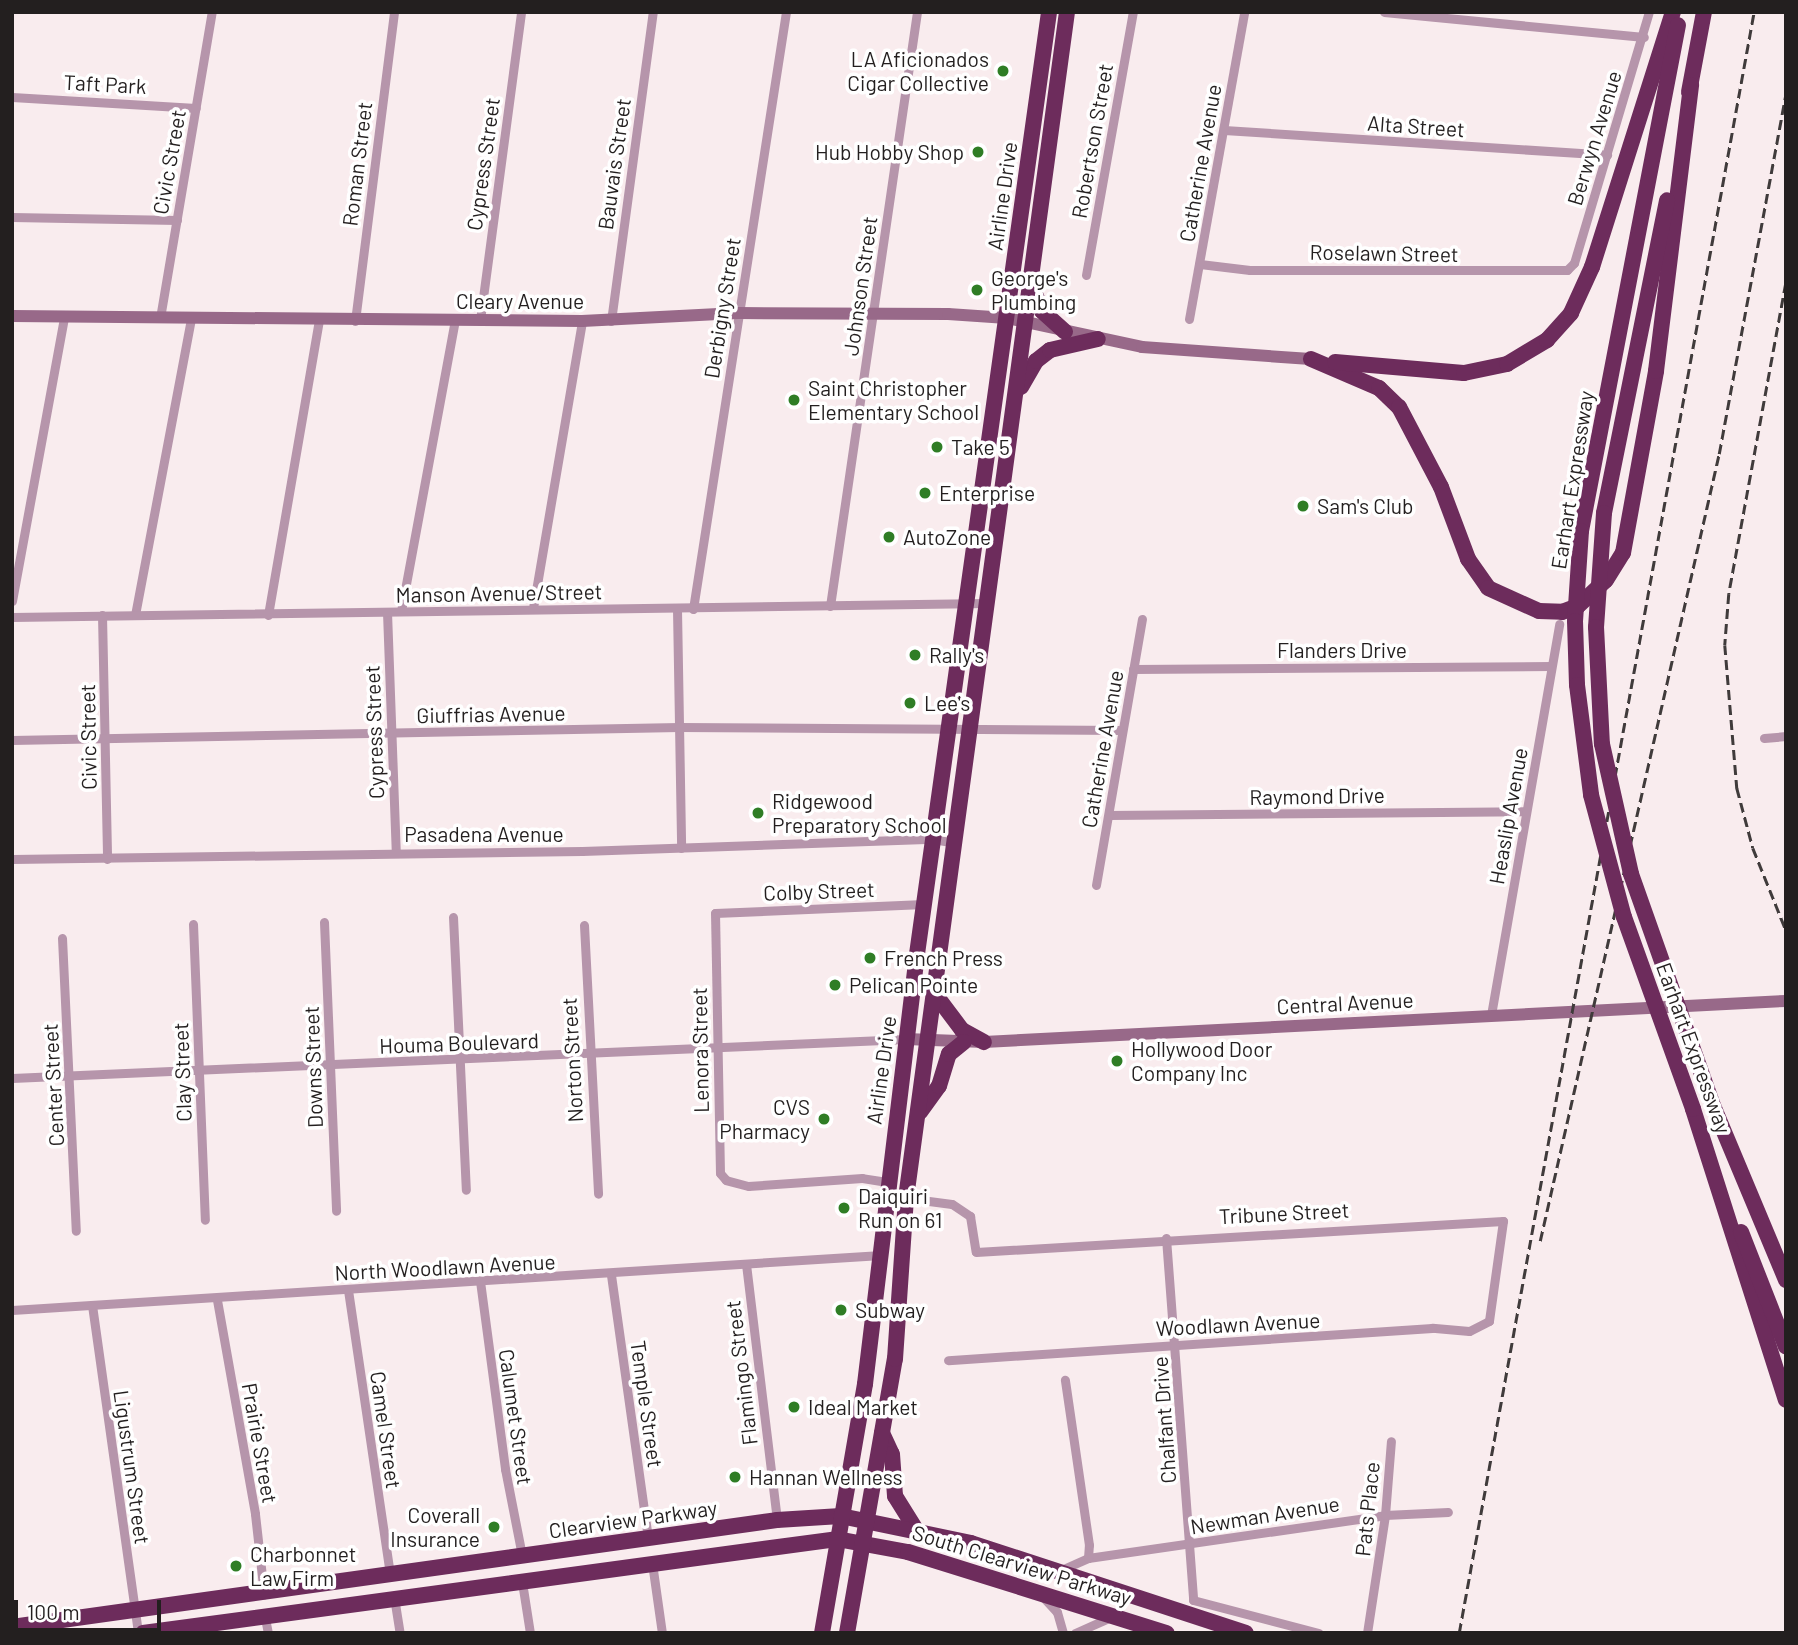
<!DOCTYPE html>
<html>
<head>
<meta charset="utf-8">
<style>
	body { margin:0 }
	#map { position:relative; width:1798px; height:1645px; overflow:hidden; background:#f9ecee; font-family:Barlow,sans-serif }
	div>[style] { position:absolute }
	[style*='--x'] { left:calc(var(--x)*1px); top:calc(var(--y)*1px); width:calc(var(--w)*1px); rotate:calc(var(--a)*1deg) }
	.street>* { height:9px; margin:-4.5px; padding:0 4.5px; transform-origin:4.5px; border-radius:4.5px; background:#b695ab }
	.secondary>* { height:12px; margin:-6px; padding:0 6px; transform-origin:6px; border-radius:6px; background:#986989 }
	.highway>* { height:16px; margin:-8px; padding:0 8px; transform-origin:8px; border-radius:8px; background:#6d2c5c }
	.rail>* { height:2.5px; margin-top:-1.25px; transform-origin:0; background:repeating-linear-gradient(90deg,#403b3b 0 10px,transparent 0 15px) }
	.highway-bridge>* { height:16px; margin:-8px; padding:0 8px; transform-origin:8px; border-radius:8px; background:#6d2c5c }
	.dots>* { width:19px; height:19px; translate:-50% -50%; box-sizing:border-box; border:4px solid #fff; border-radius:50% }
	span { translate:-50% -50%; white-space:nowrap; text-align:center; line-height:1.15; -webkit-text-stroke:7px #fff; paint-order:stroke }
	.poi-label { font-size:21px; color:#231f1f }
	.right { translate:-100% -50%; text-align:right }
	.left { translate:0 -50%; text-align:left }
	.street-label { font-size:21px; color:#231f1f }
	.frame { position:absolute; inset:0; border:14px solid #231f1f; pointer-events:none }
	.scale { position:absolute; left:14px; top:1600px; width:147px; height:32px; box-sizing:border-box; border:4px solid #231f1f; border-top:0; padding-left:9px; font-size:21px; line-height:24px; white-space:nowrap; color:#231f1f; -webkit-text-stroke:5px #fff; paint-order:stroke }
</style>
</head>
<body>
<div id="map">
	<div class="street">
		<div style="--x:1384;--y:12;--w:261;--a:5.5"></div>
		<div style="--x:12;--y:97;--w:184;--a:3.4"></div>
		<div style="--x:1224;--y:130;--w:384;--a:3.7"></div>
		<div style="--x:12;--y:217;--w:165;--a:1"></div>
		<div style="--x:1200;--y:264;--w:50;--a:6.8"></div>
		<div style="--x:1250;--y:270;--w:317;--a:0"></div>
		<div style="--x:1567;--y:270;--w:10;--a:-45"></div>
		<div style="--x:1574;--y:263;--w:262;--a:-73.4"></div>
		<div style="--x:1086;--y:275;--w:267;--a:-79.9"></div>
		<div style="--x:160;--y:318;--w:310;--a:-80.4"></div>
		<div style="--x:1189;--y:319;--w:312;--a:-79.8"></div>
		<div style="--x:480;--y:320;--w:311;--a:-82.4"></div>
		<div style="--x:355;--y:321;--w:311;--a:-82.8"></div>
		<div style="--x:611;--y:321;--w:312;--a:-82.3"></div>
		<div style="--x:12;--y:601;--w:289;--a:-79.6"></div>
		<div style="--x:830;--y:606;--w:600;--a:-81.67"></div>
		<div style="--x:533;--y:608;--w:291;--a:-80.3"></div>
		<div style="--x:677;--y:609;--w:239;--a:89"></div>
		<div style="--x:693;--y:609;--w:604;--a:-81.15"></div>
		<div style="--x:401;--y:611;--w:295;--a:-79.5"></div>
		<div style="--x:387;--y:612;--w:240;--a:87.9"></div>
		<div style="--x:102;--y:615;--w:244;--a:88.8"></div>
		<div style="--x:135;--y:615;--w:301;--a:-79.3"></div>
		<div style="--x:268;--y:615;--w:299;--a:-80.2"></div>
		<div style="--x:12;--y:617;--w:975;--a:-0.82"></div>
		<div style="--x:1133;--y:669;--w:418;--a:-0.4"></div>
		<div style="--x:1764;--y:738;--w:22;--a:-5"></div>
		<div style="--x:12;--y:740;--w:667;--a:-1.12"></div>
		<div style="--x:679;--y:727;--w:443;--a:0.4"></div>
		<div style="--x:1109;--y:815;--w:417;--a:-0.5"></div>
		<div style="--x:12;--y:859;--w:570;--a:-0.8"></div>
		<div style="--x:582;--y:851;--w:351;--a:-2"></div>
		<div style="--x:933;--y:839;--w:22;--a:10"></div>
		<div style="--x:1096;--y:885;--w:270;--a:-80.2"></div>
		<div style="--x:453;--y:917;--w:273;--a:87.3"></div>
		<div style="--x:324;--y:922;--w:289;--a:87.6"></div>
		<div style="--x:193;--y:924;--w:296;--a:87.7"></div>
		<div style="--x:584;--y:925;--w:269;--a:87"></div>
		<div style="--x:62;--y:938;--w:293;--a:87.3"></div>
		<div style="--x:1491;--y:1015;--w:397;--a:-80.1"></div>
		<div style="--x:12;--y:1078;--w:895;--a:-2.5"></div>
		<div style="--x:887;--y:1182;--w:25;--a:-171"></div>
		<div style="--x:862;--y:1178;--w:114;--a:176"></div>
		<div style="--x:748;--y:1186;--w:23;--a:-165"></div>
		<div style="--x:726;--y:1180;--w:9;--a:-131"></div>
		<div style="--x:720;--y:1173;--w:260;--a:-91.1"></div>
		<div style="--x:715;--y:913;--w:209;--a:-2.5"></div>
		<div style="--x:906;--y:1198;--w:46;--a:7.4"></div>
		<div style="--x:952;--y:1204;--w:22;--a:34"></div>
		<div style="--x:970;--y:1216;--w:36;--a:81"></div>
		<div style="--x:976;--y:1252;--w:528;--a:-3.37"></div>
		<div style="--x:1503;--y:1221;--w:101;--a:98"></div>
		<div style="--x:1489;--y:1321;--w:22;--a:153"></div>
		<div style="--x:1469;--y:1331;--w:37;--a:-175"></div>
		<div style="--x:1432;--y:1328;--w:485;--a:176.2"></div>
		<div style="--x:1166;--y:1238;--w:363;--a:85.7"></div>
		<div style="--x:1193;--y:1600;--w:130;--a:14.7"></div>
		<div style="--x:746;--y:1264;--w:258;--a:83.1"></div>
		<div style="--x:611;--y:1275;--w:265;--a:82"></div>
		<div style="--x:480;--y:1281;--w:190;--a:82.4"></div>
		<div style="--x:505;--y:1469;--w:89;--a:78.9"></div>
		<div style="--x:348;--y:1290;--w:288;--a:81.6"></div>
		<div style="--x:217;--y:1300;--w:217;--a:79.9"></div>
		<div style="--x:255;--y:1514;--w:81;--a:83.6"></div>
		<div style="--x:92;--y:1305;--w:331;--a:82"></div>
		<div style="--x:12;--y:1310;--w:871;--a:-3.62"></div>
		<div style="--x:1088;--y:1558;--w:300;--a:-8.2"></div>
		<div style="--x:1385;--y:1515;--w:63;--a:-2.7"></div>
		<div style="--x:652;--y:1563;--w:71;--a:81.9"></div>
		<div style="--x:1061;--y:1570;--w:30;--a:-24"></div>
		<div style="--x:1088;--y:1558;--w:13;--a:-86"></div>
		<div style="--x:1089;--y:1545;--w:167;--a:-98.3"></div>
		<div style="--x:522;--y:1582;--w:52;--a:81.1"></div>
		<div style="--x:1042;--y:1596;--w:22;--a:47"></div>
		<div style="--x:1057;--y:1612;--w:22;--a:74"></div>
		<div style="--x:394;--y:1597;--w:36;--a:81"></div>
		<div style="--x:265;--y:1618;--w:15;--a:79"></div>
		<div style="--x:1075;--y:1633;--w:36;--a:-24"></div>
		<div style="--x:1367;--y:1633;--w:119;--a:-81.3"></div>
		<div style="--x:1385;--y:1515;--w:74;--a:-85.4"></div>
	</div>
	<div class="secondary">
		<div style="--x:12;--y:316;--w:570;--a:0.5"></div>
		<div style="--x:582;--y:321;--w:156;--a:-2.9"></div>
		<div style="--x:738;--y:313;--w:210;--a:0.3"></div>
		<div style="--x:948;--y:314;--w:59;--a:3.9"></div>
		<div style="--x:1007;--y:318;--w:138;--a:12.1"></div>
		<div style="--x:1142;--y:347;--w:169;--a:4.1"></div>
		<div style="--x:906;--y:1039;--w:78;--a:2.2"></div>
		<div style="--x:984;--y:1042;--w:803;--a:-2.93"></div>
	</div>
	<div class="highway">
		<div style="--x:1689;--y:92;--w:81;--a:-79.4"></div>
		<div style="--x:1032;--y:287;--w:26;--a:67"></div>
		<div style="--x:1042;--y:311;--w:31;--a:42"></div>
		<div style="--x:1311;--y:359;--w:74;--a:23.1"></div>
		<div style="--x:1379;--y:388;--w:28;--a:44"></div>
		<div style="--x:1399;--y:407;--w:90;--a:62.3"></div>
		<div style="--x:1441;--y:487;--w:77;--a:69.4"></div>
		<div style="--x:1468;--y:559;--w:35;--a:55"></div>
		<div style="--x:1488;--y:588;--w:56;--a:24.3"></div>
		<div style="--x:1539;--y:611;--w:23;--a:2"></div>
		<div style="--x:1562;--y:612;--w:17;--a:-21"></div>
		<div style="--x:1578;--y:606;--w:38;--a:-43"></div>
		<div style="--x:1606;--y:580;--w:32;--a:-58"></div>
		<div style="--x:1623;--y:553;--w:185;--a:-79.7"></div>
		<div style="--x:1656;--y:371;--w:288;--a:-83"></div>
		<div style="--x:1335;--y:362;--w:129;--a:4.9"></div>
		<div style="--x:1464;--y:373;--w:44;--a:-11.8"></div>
		<div style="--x:1507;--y:364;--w:47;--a:-31"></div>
		<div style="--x:1547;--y:340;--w:36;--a:-48"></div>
		<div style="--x:1571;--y:313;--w:51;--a:-65.5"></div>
		<div style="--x:1592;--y:267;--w:268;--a:-72.4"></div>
		<div style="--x:1021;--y:387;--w:30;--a:-60"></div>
		<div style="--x:1036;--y:361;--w:18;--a:-38"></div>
		<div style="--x:1050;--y:350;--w:49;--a:-12.9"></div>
		<div style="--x:1604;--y:513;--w:319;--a:-78.6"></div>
		<div style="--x:1581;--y:531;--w:515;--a:-79.15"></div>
		<div style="--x:935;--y:994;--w:45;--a:53.1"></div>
		<div style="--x:962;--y:1030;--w:25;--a:29"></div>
		<div style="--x:1712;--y:1103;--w:192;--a:67.3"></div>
		<div style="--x:1693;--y:1109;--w:305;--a:72.3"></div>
		<div style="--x:920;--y:1112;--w:32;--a:-54"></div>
		<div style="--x:939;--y:1086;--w:34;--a:-73"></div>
		<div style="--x:949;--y:1054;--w:19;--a:-39"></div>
		<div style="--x:1741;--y:1232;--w:123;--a:68.6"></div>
		<div style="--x:882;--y:1433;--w:23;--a:65"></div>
		<div style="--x:892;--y:1454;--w:42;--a:85.9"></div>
		<div style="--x:895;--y:1496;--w:40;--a:58"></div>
		<div style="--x:12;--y:1627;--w:772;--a:-7.96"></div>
		<div style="--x:777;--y:1520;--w:64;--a:-3.6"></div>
		<div style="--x:841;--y:1516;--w:133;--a:11.7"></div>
		<div style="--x:971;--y:1543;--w:289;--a:18.1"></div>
		<div style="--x:143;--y:1633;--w:700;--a:-7.71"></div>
		<div style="--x:837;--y:1539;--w:72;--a:10.4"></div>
		<div style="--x:908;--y:1552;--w:271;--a:17.4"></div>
		<div style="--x:822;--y:1633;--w:253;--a:-80.2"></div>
		<div style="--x:865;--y:1384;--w:433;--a:-83.1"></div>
		<div style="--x:917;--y:954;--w:951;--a:-82.02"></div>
		<div style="--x:847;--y:1633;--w:278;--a:-80.1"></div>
		<div style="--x:895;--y:1359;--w:161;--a:-86.1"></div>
		<div style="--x:906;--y:1198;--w:1197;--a:-82.27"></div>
	</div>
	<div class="rail">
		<div style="--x:1786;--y:283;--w:316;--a:100.4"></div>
		<div style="--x:1729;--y:594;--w:51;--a:94.5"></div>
		<div style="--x:1725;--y:645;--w:144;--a:85.2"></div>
		<div style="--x:1737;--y:788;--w:62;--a:75.1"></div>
		<div style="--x:1753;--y:848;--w:88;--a:68.1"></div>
		<div style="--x:1540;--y:1241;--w:807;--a:-77.19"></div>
		<div style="--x:1719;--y:454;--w:368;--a:-79.5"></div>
		<div style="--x:1459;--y:1633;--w:1648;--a:-79.69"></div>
	</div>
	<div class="highway-bridge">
		<div style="--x:1604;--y:513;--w:114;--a:94"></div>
		<div style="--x:1596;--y:627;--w:117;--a:87.1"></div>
		<div style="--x:1602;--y:744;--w:133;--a:77.4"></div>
		<div style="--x:1631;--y:874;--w:243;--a:70.5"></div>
		<div style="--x:1581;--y:531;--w:90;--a:93.8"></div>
		<div style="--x:1575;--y:621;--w:64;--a:88.2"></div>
		<div style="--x:1577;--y:685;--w:111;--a:82.7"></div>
		<div style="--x:1591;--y:795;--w:126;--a:74.9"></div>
		<div style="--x:1624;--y:917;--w:204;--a:70.2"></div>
	</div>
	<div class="dots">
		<div style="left:1003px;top:71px;background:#2f7d25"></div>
		<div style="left:978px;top:152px;background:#2f7d25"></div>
		<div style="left:977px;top:290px;background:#2f7d25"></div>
		<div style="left:794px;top:400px;background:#2f7d25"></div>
		<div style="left:937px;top:447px;background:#2f7d25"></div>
		<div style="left:925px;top:493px;background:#2f7d25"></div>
		<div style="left:1303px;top:506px;background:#2f7d25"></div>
		<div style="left:889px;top:537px;background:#2f7d25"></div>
		<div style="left:915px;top:655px;background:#2f7d25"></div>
		<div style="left:910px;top:703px;background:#2f7d25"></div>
		<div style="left:758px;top:813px;background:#2f7d25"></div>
		<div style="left:870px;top:958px;background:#2f7d25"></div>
		<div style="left:835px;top:985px;background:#2f7d25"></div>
		<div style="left:1117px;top:1061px;background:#2f7d25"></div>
		<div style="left:824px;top:1119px;background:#2f7d25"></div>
		<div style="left:844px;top:1208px;background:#2f7d25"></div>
		<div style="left:841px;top:1310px;background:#2f7d25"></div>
		<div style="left:794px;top:1407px;background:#2f7d25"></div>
		<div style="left:735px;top:1477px;background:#2f7d25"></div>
		<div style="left:494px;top:1527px;background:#2f7d25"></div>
		<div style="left:236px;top:1566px;background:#2f7d25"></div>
	</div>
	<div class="poi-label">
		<span class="right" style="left:989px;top:71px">LA Aficionados<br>Cigar Collective</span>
		<span class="right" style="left:964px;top:152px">Hub Hobby Shop</span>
		<span class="left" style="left:991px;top:290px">George's<br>Plumbing</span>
		<span class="left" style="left:808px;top:400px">Saint Christopher<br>Elementary School</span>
		<span class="left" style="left:951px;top:447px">Take 5</span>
		<span class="left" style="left:939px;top:493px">Enterprise</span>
		<span class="left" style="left:1317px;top:506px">Sam's Club</span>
		<span class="left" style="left:903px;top:537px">AutoZone</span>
		<span class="left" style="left:929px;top:655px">Rally's</span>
		<span class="left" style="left:924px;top:703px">Lee's</span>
		<span class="left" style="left:772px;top:813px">Ridgewood<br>Preparatory School</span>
		<span class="left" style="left:884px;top:958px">French Press</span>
		<span class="left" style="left:849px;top:985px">Pelican Pointe</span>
		<span class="left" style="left:1131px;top:1061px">Hollywood Door<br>Company Inc</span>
		<span class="right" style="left:810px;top:1119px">CVS<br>Pharmacy</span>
		<span class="left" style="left:858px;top:1208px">Daiquiri<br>Run on 61</span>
		<span class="left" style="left:855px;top:1310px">Subway</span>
		<span class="left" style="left:808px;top:1407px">Ideal Market</span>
		<span class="left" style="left:749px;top:1477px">Hannan Wellness</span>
		<span class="right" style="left:480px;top:1527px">Coverall<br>Insurance</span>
		<span class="left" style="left:250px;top:1566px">Charbonnet<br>Law Firm</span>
	</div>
	<div class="street-label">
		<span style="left:105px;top:84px;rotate:3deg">Taft Park</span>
		<span style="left:1416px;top:126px;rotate:4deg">Alta Street</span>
		<span style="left:1594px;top:138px;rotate:-73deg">Berwyn Avenue</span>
		<span style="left:1092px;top:141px;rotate:-80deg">Robertson Street</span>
		<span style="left:169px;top:162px;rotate:-80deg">Civic Street</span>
		<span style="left:1200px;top:163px;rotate:-80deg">Catherine Avenue</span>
		<span style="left:357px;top:164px;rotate:-83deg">Roman Street</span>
		<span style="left:483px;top:164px;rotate:-82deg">Cypress Street</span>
		<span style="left:614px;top:164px;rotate:-82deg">Bauvais Street</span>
		<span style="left:1002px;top:196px;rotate:-82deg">Airline Drive</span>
		<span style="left:1384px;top:253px;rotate:1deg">Roselawn Street</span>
		<span style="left:860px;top:286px;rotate:-82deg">Johnson Street</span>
		<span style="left:520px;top:301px">Cleary Avenue</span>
		<span style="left:722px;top:308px;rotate:-81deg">Derbigny Street</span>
		<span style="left:1572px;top:480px;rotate:-81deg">Earhart Expressway</span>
		<span style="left:499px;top:593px;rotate:-1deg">Manson Avenue/Street</span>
		<span style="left:1342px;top:650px">Flanders Drive</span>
		<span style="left:491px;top:714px;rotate:-1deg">Giuffrias Avenue</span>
		<span style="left:374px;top:732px;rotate:-92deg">Cypress Street</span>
		<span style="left:88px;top:737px;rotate:-91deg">Civic Street</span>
		<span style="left:1102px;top:749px;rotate:-80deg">Catherine Avenue</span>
		<span style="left:1317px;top:796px;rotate:-1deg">Raymond Drive</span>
		<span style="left:1508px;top:816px;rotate:-80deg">Heaslip Avenue</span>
		<span style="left:484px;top:834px">Pasadena Avenue</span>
		<span style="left:819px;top:891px;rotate:-2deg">Colby Street</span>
		<span style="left:1345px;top:1003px;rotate:-3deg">Central Avenue</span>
		<span style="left:459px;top:1043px;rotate:-2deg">Houma Boulevard</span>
		<span style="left:1694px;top:1048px;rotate:70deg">Earhart Expressway</span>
		<span style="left:700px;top:1050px;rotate:-91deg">Lenora Street</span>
		<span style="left:572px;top:1060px;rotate:-93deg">Norton Street</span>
		<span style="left:313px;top:1067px;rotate:-92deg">Downs Street</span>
		<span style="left:881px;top:1070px;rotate:-82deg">Airline Drive</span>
		<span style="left:182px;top:1072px;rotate:-92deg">Clay Street</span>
		<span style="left:53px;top:1085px;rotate:-93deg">Center Street</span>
		<span style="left:1284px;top:1213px;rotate:-3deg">Tribune Street</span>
		<span style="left:445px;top:1267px;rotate:-3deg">North Woodlawn Avenue</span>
		<span style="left:1238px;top:1324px;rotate:-3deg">Woodlawn Avenue</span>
		<span style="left:741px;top:1373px;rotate:-97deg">Flamingo Street</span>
		<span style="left:647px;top:1404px;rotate:82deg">Temple Street</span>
		<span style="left:516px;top:1417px;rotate:82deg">Calumet Street</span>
		<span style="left:1164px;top:1420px;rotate:-94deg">Chalfant Drive</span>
		<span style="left:386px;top:1430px;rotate:82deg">Camel Street</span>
		<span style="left:260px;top:1443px;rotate:80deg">Prairie Street</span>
		<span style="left:132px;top:1467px;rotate:82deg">Ligustrum Street</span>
		<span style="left:1367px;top:1509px;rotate:-84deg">Pats Place</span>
		<span style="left:1265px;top:1515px;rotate:-9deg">Newman Avenue</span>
		<span style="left:633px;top:1519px;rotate:-8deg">Clearview Parkway</span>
		<span style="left:1022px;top:1565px;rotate:17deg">South Clearview Parkway</span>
	</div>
	<div class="frame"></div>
	<div class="scale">100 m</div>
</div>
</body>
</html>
